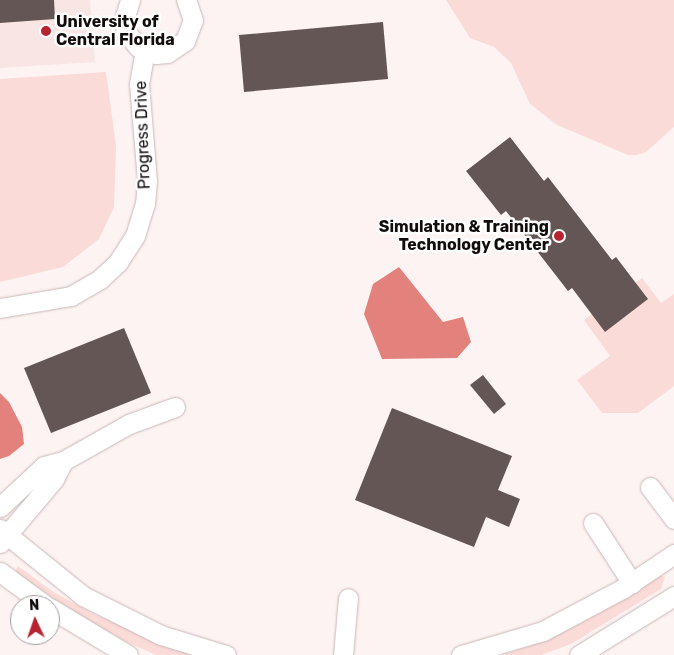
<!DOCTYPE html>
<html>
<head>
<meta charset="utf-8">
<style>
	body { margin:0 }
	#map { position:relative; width:674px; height:655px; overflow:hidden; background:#fdf3f2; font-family:Rubik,sans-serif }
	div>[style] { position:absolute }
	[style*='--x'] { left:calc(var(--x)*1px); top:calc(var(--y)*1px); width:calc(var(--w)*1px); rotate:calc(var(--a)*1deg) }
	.built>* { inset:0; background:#f9e5e3 }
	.green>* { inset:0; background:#fadbd8 }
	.water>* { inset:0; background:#e3817d }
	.building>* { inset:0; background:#645655 }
	.roads { filter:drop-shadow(0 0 1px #c8b8b7) drop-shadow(0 0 1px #c8b8b7) }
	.minor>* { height:19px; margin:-9.5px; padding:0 9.5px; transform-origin:9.5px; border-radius:9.5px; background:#fff }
	.dots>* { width:14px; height:14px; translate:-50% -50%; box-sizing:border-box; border:2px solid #fff; border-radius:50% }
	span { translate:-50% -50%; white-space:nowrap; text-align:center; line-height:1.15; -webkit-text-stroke:5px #fff; paint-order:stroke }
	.poi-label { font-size:16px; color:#120c0c; font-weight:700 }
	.left { translate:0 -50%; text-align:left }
	.right { translate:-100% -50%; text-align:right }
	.street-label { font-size:16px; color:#120c0c }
	.north { position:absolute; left:10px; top:595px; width:50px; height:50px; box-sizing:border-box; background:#fff; border:1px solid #a09e9e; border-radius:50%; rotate:357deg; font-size:14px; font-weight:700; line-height:20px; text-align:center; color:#120c0c }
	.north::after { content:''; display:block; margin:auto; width:18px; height:22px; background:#b5242f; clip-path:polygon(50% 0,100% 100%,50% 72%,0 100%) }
</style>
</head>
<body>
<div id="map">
	<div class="built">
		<div style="clip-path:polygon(0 0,90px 0,95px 62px,0 68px)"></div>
	</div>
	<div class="green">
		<div style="clip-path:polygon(446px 0,674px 0,674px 127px,646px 152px,637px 155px,628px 155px,557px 125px,530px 104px,511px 63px,494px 47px,470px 38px)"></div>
		<div style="clip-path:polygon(106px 72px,116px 146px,114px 207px,99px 239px,63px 267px,0 282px,0 79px)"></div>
		<div style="clip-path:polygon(642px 278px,661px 303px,674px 294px,674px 386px,638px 413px,602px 413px,577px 380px,610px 356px,584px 320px)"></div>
		<div style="clip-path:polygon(18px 566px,52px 591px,95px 615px,195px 655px,156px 655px,87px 624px,15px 571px)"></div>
		<div style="clip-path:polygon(657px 575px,665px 577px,661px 589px,571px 644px,541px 655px,503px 655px,548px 639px,598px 614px)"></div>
	</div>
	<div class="water">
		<div style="clip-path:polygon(399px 267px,443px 322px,463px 317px,471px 342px,457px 358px,382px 359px,364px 314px,373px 284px)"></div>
		<div style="clip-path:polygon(0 393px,9px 402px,22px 427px,24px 444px,9px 456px,0 459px)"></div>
	</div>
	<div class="building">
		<div style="clip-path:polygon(0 0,54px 0,55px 19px,0 23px)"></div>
		<div style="clip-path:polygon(383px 22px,388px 79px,244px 92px,239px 35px)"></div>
		<div style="clip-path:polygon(510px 137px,544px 181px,548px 177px,612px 260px,616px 257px,648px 299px,605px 332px,572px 288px,568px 291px,506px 211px,501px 215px,466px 171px)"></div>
		<div style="clip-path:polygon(124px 328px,151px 393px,51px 433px,24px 368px)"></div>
		<div style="clip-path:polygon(483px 375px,506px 404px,494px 414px,470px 385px)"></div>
		<div style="clip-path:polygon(392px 408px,512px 456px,498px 490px,520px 499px,509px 527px,486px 517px,474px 547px,355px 500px)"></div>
	</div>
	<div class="roads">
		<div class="minor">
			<div style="--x:130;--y:0;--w:21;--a:107"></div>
			<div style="--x:124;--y:20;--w:12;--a:81"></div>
			<div style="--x:126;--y:32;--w:19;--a:51"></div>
			<div style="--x:138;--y:47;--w:19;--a:21"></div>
			<div style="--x:156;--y:54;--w:11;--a:-5"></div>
			<div style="--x:167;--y:53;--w:22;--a:-34"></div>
			<div style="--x:185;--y:41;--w:22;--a:-69"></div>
			<div style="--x:193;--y:20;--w:21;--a:-109"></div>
			<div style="--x:0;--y:308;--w:72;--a:-9.6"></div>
			<div style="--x:71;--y:296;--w:34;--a:-30"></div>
			<div style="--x:100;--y:279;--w:25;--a:-43"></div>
			<div style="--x:118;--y:262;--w:31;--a:-57"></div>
			<div style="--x:135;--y:236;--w:34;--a:-73"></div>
			<div style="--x:145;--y:204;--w:23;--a:-85"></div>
			<div style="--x:147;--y:181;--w:97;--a:-94.7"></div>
			<div style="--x:139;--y:84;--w:34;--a:-80"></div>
			<div style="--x:650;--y:487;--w:40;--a:53"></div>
			<div style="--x:0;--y:507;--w:60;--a:-43"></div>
			<div style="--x:44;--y:466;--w:20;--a:-15"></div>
			<div style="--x:63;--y:461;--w:76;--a:-29.3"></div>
			<div style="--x:129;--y:424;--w:49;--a:-20.3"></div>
			<div style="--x:593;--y:523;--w:72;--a:57"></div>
			<div style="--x:0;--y:529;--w:107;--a:38.9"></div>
			<div style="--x:83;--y:596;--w:87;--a:26.6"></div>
			<div style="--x:161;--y:635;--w:68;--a:17.1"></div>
			<div style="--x:0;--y:543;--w:84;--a:-49.8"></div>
			<div style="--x:54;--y:479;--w:20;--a:-63"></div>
			<div style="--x:0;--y:572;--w:56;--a:36.3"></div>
			<div style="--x:50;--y:608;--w:91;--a:31.1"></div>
			<div style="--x:343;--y:655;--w:57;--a:-85"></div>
			<div style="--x:461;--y:655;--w:85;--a:-16.3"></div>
			<div style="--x:543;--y:631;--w:89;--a:-28"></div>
			<div style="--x:622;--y:589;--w:63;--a:-33.9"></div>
			<div style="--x:579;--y:655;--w:112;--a:-31.8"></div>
		</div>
	</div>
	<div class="dots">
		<div style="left:46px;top:31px;background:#b5242f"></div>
		<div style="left:559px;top:236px;background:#b5242f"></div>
	</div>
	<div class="poi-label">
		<span class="left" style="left:56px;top:31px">University of<br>Central Florida</span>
		<span class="right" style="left:549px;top:236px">Simulation &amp; Training<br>Technology Center</span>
	</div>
	<div class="street-label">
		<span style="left:143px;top:135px;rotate:-92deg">Progress Drive</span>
	</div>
	<div class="north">N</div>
</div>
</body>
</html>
